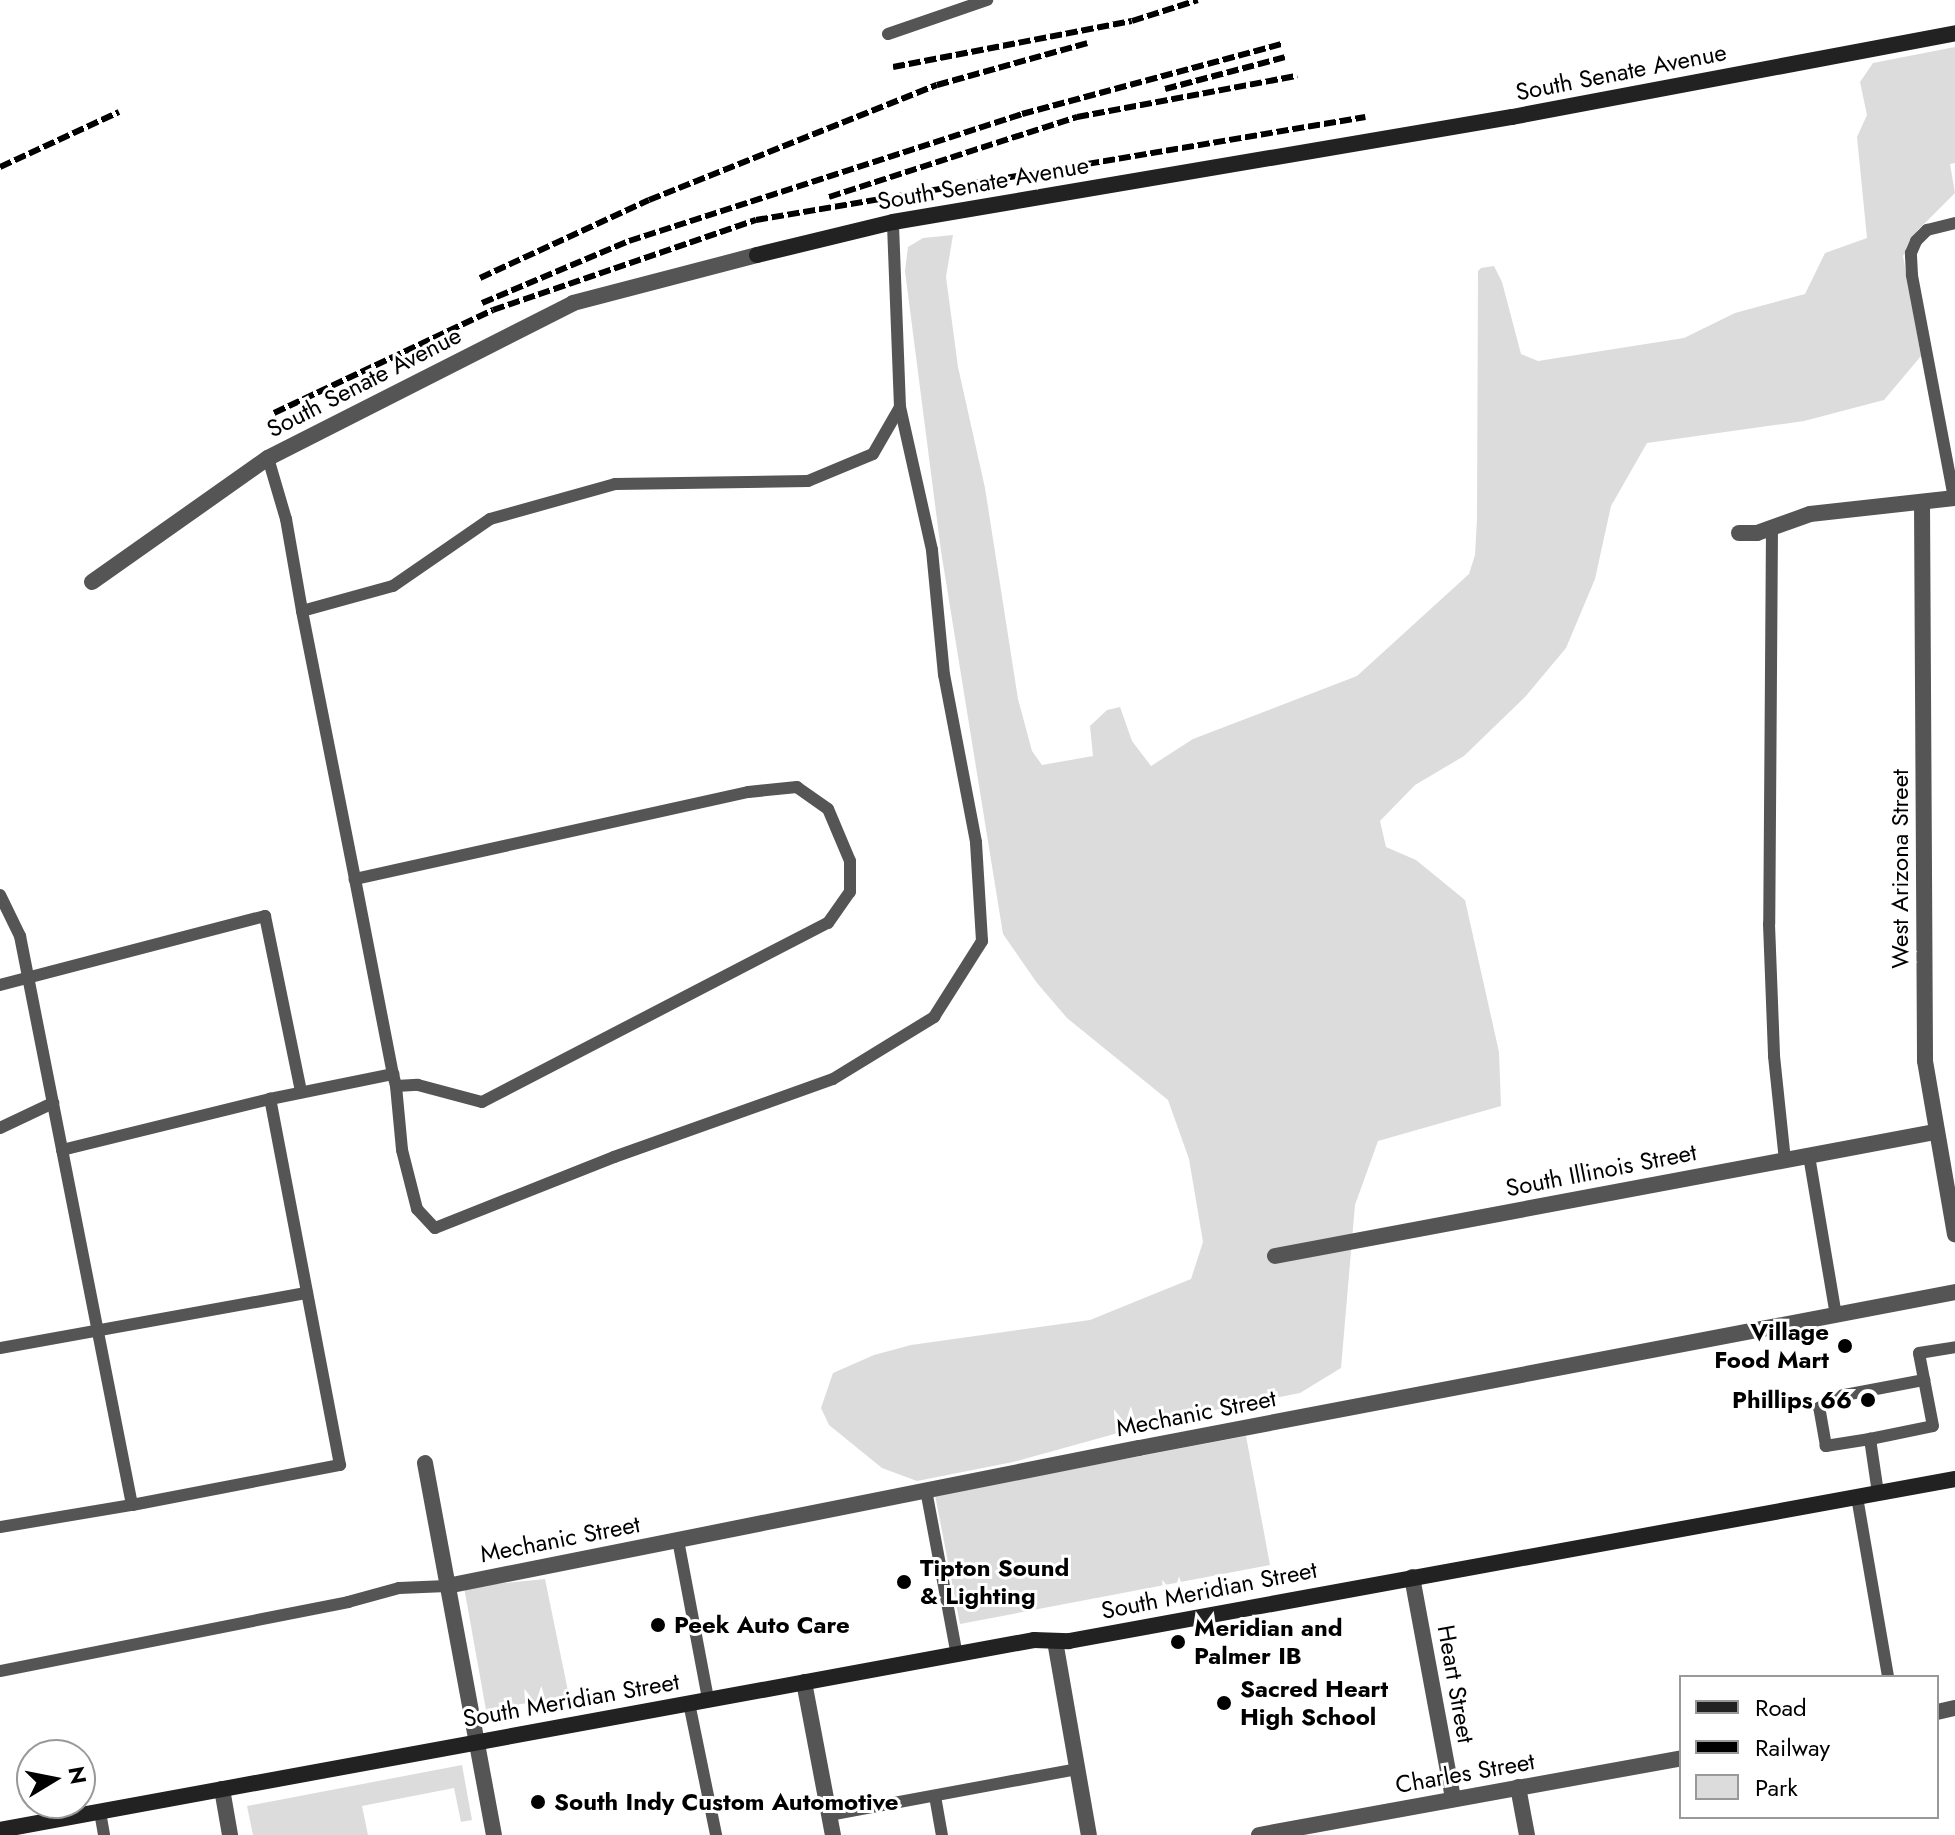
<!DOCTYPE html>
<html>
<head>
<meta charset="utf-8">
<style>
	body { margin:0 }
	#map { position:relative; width:1955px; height:1835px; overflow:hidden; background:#fff; font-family:Jost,sans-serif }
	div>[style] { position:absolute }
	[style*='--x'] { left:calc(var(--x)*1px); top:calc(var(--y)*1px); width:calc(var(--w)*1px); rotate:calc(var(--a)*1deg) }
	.green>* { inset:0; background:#dcdcdc }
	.lane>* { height:12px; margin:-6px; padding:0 6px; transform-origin:6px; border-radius:6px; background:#555 }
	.street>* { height:16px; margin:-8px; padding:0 8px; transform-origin:8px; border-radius:8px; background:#555 }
	.secondary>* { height:16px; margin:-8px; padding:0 8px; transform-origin:8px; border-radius:8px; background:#222 }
	.rail>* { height:6px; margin-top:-3px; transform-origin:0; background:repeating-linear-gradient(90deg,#000 0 12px,transparent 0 16px) }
	.dots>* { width:22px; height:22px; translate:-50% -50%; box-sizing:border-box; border:4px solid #fff; border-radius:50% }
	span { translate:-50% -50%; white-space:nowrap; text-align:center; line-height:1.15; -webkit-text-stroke:6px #fff; paint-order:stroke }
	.street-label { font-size:24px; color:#000 }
	.poi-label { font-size:24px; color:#000; font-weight:700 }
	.right { translate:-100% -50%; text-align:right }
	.left { translate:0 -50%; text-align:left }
	.legend { position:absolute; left:1679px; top:1675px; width:260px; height:144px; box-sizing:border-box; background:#fff; border:2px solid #999; margin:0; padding:10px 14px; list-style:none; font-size:24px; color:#000 }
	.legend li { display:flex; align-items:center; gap:16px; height:40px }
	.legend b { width:40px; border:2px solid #999 }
	.north { position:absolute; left:16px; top:1739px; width:80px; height:80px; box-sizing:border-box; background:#fff; border:2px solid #999; border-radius:50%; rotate:80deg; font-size:22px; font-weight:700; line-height:32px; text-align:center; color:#000 }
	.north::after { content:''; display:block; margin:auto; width:28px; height:36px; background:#000; clip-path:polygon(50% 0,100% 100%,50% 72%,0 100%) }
</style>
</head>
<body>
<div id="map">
	<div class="green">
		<div style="clip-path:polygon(1955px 47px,1955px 163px,1950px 164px,1955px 193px,1917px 231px,1903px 256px,1921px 356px,1884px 400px,1804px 421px,1647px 443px,1611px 506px,1595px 579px,1566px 648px,1525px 697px,1464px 756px,1415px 785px,1380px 821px,1386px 847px,1416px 860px,1465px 900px,1499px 1052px,1501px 1106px,1378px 1141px,1355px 1205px,1341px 1368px,1300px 1393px,1165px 1420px,1013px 1462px,917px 1481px,882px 1468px,829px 1425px,821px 1408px,833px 1373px,874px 1355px,911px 1345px,1090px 1320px,1191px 1279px,1203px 1242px,1189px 1159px,1168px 1100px,1067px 1018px,1037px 983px,1003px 934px,941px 551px,905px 271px,908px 247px,923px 238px,953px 235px,946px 277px,958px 367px,985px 488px,1018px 699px,1032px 751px,1042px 765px,1093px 756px,1090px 726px,1107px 710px,1120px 707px,1132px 741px,1151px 766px,1193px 739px,1357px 676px,1469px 574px,1475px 555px,1477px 519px,1478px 271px,1481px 268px,1494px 266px,1502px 282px,1521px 354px,1538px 361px,1684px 338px,1735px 313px,1805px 294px,1825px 253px,1867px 238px,1857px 137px,1867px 115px,1860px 82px,1873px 63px)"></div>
		<div style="clip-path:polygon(1246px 1436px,1270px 1565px,960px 1624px,935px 1495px)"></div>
		<div style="clip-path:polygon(545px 1579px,569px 1696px,486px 1710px,464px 1587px)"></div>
		<div style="clip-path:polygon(462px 1765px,472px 1820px,461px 1822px,454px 1788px,362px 1806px,368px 1835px,253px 1835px,247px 1806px)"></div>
	</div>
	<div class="lane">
		<div style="--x:888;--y:34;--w:105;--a:-19"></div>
		<div style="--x:268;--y:458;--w:64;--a:73.6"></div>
		<div style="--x:286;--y:519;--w:93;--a:80.1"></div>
		<div style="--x:302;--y:611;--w:273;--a:78.8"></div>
		<div style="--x:355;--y:879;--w:199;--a:79"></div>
		<div style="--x:393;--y:1074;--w:12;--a:76"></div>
		<div style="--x:396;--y:1086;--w:22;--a:-3"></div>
		<div style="--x:418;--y:1085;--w:66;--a:14.9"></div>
		<div style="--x:482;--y:1102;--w:390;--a:-27.4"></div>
		<div style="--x:828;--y:923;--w:38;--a:-55"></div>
		<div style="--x:850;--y:892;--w:31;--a:-90"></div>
		<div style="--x:850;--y:861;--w:56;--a:-112.9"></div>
		<div style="--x:828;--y:809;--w:38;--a:-145"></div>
		<div style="--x:797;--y:787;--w:49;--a:174.2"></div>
		<div style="--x:748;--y:792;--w:403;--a:167.5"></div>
		<div style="--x:1954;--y:498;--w:227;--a:-100.7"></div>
		<div style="--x:1912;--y:275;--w:22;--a:-93"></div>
		<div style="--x:1911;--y:253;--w:13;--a:-67"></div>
		<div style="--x:1916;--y:241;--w:16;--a:-45"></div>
		<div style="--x:1927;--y:230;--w:29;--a:-14"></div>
		<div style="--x:1772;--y:527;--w:397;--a:90.4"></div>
		<div style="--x:1769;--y:924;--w:132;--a:87.8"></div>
		<div style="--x:1774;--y:1056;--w:105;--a:84"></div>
		<div style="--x:302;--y:611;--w:94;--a:-15.4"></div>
		<div style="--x:393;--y:586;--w:118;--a:-34.6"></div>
		<div style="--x:490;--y:519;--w:130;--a:-15.6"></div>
		<div style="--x:615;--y:484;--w:193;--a:-0.9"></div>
		<div style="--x:808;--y:481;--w:70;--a:-22.6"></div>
		<div style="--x:873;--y:454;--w:54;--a:-60.1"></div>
		<div style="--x:900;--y:407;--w:185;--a:-92.2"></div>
		<div style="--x:0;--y:895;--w:46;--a:64"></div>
		<div style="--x:20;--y:936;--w:580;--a:78.86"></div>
		<div style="--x:132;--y:1505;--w:212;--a:-10.9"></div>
		<div style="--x:340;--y:1465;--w:373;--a:-100.8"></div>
		<div style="--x:270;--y:1099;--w:126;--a:-11.5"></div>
		<div style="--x:0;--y:985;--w:274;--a:-14.6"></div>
		<div style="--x:265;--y:916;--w:180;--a:78.4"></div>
		<div style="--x:396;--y:1086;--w:64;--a:84.6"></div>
		<div style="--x:402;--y:1150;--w:61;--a:75.7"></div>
		<div style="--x:417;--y:1209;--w:26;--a:47"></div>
		<div style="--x:435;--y:1228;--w:193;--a:-21.6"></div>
		<div style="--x:614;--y:1157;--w:232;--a:-19.6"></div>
		<div style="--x:833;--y:1079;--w:119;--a:-31.5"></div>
		<div style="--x:934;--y:1017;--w:90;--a:-57.7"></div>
		<div style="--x:982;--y:941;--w:99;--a:-93.5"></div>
		<div style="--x:976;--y:842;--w:170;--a:-100.8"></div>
		<div style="--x:944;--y:675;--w:126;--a:-95.5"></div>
		<div style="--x:932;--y:550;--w:147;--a:-102.6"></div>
		<div style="--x:0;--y:1128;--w:59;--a:-25.3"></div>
		<div style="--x:62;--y:1150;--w:214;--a:-13.8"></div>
		<div style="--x:1809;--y:1156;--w:161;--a:80.4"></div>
		<div style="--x:0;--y:1348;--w:312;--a:-10.2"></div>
		<div style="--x:1870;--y:1439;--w:45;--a:171"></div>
		<div style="--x:1826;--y:1446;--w:39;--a:-100"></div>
		<div style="--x:1819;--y:1408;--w:19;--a:-36"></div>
		<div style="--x:1834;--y:1397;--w:92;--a:-10.7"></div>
		<div style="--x:926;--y:1490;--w:168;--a:79.4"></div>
		<div style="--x:1878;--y:1493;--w:55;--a:-98.4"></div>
		<div style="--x:1870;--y:1439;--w:64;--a:-11.7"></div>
		<div style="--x:1933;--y:1426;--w:74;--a:-100.9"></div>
		<div style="--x:1919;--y:1353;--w:36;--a:-9"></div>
		<div style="--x:1857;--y:1497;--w:183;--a:80.2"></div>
		<div style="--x:0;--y:1527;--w:134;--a:-9.5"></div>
		<div style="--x:678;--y:1540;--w:162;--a:79.3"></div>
		<div style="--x:0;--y:1671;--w:355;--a:-11.2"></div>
		<div style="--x:348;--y:1602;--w:53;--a:-15.4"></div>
		<div style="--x:399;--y:1588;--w:48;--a:-2.4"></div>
		<div style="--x:689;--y:1703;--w:135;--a:78.4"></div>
		<div style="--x:935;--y:1796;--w:40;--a:80"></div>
		<div style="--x:100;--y:1812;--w:23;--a:80"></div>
		<div style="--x:829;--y:1815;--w:252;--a:-10.5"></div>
	</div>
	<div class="street">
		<div style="--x:1922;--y:502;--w:559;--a:89.69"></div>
		<div style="--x:1925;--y:1061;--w:176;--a:80.2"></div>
		<div style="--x:1739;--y:533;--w:18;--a:0"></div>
		<div style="--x:1757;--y:533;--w:56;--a:-19.7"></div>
		<div style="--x:1810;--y:514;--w:146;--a:-6.3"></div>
		<div style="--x:92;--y:582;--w:215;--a:-35.2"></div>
		<div style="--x:268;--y:458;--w:342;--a:-26.9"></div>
		<div style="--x:573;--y:303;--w:190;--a:-14.6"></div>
		<div style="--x:1275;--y:1256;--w:672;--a:-10.64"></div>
		<div style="--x:425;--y:1463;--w:378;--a:79.5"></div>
		<div style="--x:1412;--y:1577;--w:226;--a:79.5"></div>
		<div style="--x:447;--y:1586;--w:706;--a:-11.28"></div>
		<div style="--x:1139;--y:1448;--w:831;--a:-10.82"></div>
		<div style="--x:1055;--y:1641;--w:197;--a:80.1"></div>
		<div style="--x:804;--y:1682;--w:156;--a:79.3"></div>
		<div style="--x:1937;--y:1712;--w:18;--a:-13"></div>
		<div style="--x:1518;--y:1787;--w:49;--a:79.4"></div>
		<div style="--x:222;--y:1789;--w:47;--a:80.1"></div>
		<div style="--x:1259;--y:1835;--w:429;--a:-10.3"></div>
	</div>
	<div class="secondary">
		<div style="--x:757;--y:255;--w:140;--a:-13.6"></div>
		<div style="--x:893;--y:222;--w:628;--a:-9.63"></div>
		<div style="--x:1512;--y:117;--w:451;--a:-10.7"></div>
		<div style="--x:0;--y:1830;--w:1051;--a:-10.41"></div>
		<div style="--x:1034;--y:1640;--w:35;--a:2"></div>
		<div style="--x:1069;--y:1641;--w:901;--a:-10.36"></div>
	</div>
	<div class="rail">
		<div style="--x:893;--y:67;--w:243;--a:-10.9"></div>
		<div style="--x:1132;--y:21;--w:69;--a:-17.7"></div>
		<div style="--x:1165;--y:89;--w:124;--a:-14.9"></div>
		<div style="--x:0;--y:167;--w:131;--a:-24.8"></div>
		<div style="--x:829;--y:197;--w:261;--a:-17.9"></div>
		<div style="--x:1077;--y:117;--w:224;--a:-10.6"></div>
		<div style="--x:480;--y:278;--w:186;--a:-24.8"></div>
		<div style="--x:649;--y:200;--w:310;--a:-21.8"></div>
		<div style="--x:937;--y:85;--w:156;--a:-15.6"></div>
		<div style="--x:482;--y:303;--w:160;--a:-22.9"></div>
		<div style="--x:629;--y:241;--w:413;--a:-17.9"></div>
		<div style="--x:1022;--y:114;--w:269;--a:-15.1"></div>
		<div style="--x:274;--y:413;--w:242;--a:-25.2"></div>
		<div style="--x:493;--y:310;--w:278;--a:-18.9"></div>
		<div style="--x:756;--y:220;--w:618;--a:-9.6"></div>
	</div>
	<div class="dots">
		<div style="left:1845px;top:1346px;background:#000"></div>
		<div style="left:1868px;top:1400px;background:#000"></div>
		<div style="left:904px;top:1582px;background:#000"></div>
		<div style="left:658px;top:1625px;background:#000"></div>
		<div style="left:1178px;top:1642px;background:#000"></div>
		<div style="left:1224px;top:1703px;background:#000"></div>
		<div style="left:538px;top:1802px;background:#000"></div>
	</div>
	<div class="street-label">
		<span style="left:1621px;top:72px;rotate:-11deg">South Senate Avenue</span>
		<span style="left:983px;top:183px;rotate:-10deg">South Senate Avenue</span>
		<span style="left:364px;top:382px;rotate:-27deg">South Senate Avenue</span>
		<span style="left:1900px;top:869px;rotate:-90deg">West Arizona Street</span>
		<span style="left:1601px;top:1170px;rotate:-11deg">South Illinois Street</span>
		<span style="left:1196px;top:1413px;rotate:-11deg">Mechanic Street</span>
		<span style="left:560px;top:1539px;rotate:-11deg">Mechanic Street</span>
		<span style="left:1209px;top:1590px;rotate:-11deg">South Meridian Street</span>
		<span style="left:1456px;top:1684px;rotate:80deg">Heart Street</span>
		<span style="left:571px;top:1700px;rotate:-10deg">South Meridian Street</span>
		<span style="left:1465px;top:1773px;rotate:-10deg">Charles Street</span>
	</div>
	<div class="poi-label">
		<span class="right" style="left:1829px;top:1346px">Village<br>Food Mart</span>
		<span class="right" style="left:1852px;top:1400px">Phillips 66</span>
		<span class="left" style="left:920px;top:1582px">Tipton Sound<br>&amp; Lighting</span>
		<span class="left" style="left:674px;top:1625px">Peek Auto Care</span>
		<span class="left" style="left:1194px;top:1642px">Meridian and<br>Palmer IB</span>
		<span class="left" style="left:1240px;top:1703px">Sacred Heart<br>High School</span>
		<span class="left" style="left:554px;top:1802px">South Indy Custom Automotive</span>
	</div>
	<ul class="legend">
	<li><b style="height:10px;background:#222"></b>Road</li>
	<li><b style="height:10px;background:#000"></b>Railway</li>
	<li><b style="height:22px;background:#dcdcdc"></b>Park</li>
	</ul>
	<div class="north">N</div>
</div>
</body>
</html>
